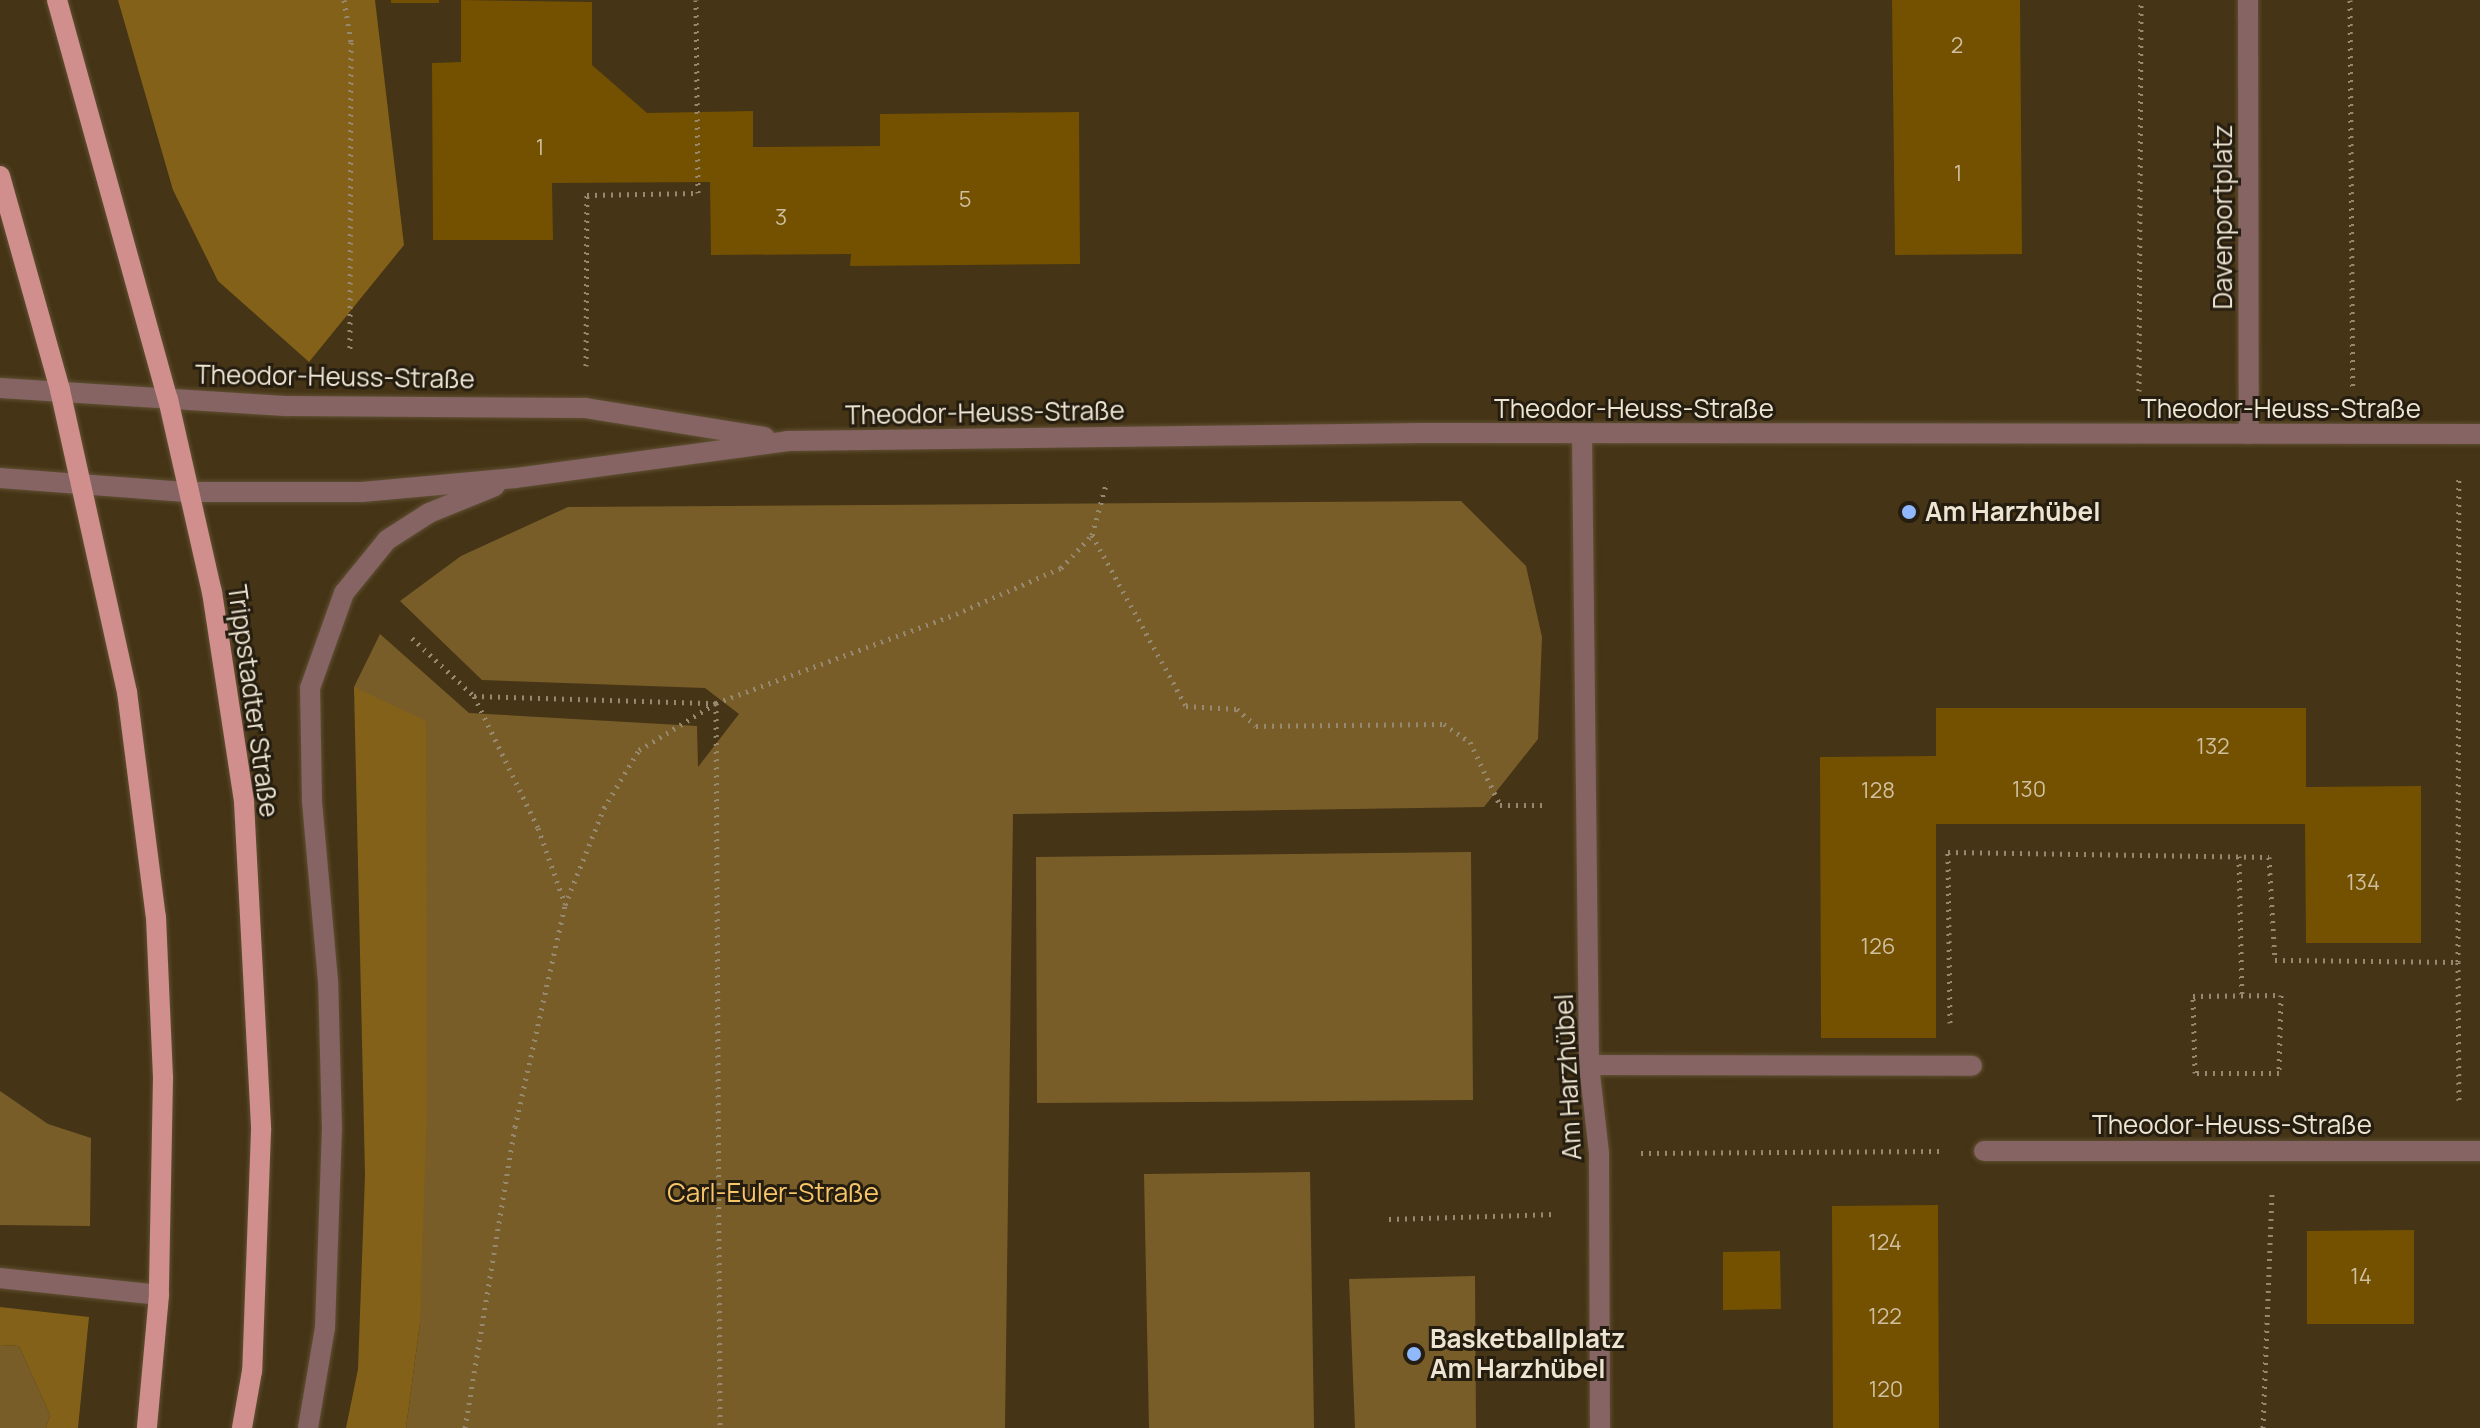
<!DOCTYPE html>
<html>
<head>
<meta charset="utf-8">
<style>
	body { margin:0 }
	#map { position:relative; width:2480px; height:1428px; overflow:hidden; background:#453415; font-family:Manrope,sans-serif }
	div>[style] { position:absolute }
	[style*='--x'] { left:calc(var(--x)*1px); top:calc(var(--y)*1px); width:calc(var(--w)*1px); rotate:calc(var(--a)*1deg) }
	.green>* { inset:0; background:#795d29 }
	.forest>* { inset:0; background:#836119 }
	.building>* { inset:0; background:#735100 }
	.path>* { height:5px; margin-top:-2.5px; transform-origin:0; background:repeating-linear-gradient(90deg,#978970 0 2px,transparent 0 8px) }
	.roads { filter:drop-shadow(0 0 2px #605033) drop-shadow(0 0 2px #605033) }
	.minor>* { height:20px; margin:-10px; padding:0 10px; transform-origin:10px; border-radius:10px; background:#856463 }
	.major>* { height:20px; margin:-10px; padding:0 10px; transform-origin:10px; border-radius:10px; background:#d08e8c }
	.dots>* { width:22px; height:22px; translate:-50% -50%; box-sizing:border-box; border:4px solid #251d10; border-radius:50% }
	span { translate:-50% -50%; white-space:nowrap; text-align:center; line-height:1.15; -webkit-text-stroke:6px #251d10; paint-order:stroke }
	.number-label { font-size:22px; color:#cfbf9e }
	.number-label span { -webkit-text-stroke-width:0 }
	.street-label { font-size:26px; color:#eee4d2 }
	.poi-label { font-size:26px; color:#eee4d2; font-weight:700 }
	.left { translate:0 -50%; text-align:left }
	.park-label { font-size:26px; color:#f8c668 }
</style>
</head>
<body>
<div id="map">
	<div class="green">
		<div style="clip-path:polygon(1461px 501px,1526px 566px,1542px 637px,1538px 739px,1484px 807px,1013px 814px,1005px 1428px,406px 1428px,420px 1323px,354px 687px,380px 634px,469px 713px,697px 726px,698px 767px,739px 714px,705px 688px,482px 680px,400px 601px,461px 556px,568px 507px)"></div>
		<div style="clip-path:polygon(1471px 852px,1473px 1100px,1037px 1103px,1036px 857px)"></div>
		<div style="clip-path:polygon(0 1091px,48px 1124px,91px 1138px,90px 1226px,0 1225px)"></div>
		<div style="clip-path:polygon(1310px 1172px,1314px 1428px,1149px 1428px,1144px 1174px)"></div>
		<div style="clip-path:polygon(1475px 1276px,1476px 1428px,1355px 1428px,1349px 1279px)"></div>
		<div style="clip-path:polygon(0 1345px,19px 1346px,50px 1415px,46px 1428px,0 1428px)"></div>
	</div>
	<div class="forest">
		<div style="clip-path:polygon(118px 0,375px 0,404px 245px,309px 362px,218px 281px,173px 190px)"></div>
		<div style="clip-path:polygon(354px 687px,426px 721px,427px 1107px,420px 1323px,406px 1428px,346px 1428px,358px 1369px,365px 1175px)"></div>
		<div style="clip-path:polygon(0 1307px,89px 1317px,78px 1428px,46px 1428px,50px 1415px,19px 1346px,0 1345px)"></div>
	</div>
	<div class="building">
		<div style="clip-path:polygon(391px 0,439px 0,439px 3px,391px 3px)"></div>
		<div style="clip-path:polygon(461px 0,592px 2px,592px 65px,647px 113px,753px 111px,753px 147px,880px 146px,880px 114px,1079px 112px,1080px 264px,850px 266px,851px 254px,711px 255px,710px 182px,552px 183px,553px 240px,433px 240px,432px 63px,461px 62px)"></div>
		<div style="clip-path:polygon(1892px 0,2020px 0,2022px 254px,1895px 255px)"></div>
		<div style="clip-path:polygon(1936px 708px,2306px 708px,2306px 787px,2421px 786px,2421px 943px,2306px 943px,2305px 824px,1936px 824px,1936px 1038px,1821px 1038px,1820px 757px,1936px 756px)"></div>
		<div style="clip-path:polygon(1938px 1205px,1939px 1428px,1833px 1428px,1832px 1206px)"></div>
		<div style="clip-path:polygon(2414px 1230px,2414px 1324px,2307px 1324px,2307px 1231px)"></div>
		<div style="clip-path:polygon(1780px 1251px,1781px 1309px,1723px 1310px,1723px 1252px)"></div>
	</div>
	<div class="path">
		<div style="--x:344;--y:0;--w:43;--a:80.5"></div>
		<div style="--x:351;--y:42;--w:307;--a:90.2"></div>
		<div style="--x:2350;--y:0;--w:391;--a:89.6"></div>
		<div style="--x:586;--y:366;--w:171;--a:-89.7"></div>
		<div style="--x:587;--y:195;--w:111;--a:-1"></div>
		<div style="--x:698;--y:193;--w:193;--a:-90.6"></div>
		<div style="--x:2139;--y:391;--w:391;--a:-89.7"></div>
		<div style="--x:1092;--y:535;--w:195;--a:61.2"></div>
		<div style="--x:1186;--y:706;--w:51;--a:3.4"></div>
		<div style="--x:1237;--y:709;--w:25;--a:42"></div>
		<div style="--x:1256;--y:726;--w:188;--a:-0.6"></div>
		<div style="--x:1444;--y:724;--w:32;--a:35"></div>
		<div style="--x:1470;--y:742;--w:70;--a:64.5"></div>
		<div style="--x:1500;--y:805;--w:43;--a:0"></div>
		<div style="--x:412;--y:638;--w:85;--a:43.1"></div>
		<div style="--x:474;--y:696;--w:242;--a:1.7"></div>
		<div style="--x:716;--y:703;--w:725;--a:89.68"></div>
		<div style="--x:474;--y:696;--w:147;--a:64.1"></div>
		<div style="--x:538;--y:828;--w:81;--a:70.4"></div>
		<div style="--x:2239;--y:856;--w:141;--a:88.8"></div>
		<div style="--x:2458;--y:962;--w:143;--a:89.6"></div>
		<div style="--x:2281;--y:995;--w:78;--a:91.5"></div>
		<div style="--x:2279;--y:1073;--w:84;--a:180"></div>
		<div style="--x:2195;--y:1073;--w:77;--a:-91.5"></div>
		<div style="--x:2193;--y:996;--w:88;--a:-0.7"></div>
		<div style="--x:1950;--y:1023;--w:171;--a:-90.7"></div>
		<div style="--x:1948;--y:852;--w:321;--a:0.9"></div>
		<div style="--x:2269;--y:857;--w:103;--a:86.7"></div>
		<div style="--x:2275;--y:960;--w:183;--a:0.6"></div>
		<div style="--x:2458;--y:962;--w:483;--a:-89.9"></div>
		<div style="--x:1641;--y:1153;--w:302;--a:-0.4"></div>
		<div style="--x:1389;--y:1219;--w:165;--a:-1.7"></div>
		<div style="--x:465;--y:1428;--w:305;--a:-80.6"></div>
		<div style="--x:515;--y:1127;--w:228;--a:-77.3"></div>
		<div style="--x:565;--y:905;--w:105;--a:-68.1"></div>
		<div style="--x:604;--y:808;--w:68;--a:-58.9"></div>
		<div style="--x:639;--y:750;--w:90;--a:-31.4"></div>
		<div style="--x:716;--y:703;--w:256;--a:-20.3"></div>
		<div style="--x:956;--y:614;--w:115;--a:-23.7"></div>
		<div style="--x:1061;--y:568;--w:45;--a:-46.8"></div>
		<div style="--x:1092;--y:535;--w:56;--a:-74.5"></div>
		<div style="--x:2263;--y:1428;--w:235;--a:-87.8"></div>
	</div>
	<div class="roads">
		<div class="minor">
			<div style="--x:2248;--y:0;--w:434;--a:89.9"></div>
			<div style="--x:0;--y:388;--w:289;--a:3.6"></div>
			<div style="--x:288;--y:406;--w:297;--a:0.4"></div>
			<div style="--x:585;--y:408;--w:182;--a:9.2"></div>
			<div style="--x:1582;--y:435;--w:630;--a:89.36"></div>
			<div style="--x:1589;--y:1065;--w:89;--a:83.5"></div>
			<div style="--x:1599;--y:1153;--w:275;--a:89.8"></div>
			<div style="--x:0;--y:478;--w:189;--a:4.3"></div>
			<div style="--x:188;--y:492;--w:174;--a:0"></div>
			<div style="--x:362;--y:492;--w:154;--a:-5.2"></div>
			<div style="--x:515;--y:478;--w:275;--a:-7.7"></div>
			<div style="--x:787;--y:441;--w:634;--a:-0.72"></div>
			<div style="--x:1421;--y:433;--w:1059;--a:0.05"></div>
			<div style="--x:1589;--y:1065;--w:383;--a:0.1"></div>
			<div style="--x:1984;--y:1151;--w:496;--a:0"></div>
			<div style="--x:0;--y:1278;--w:160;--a:6.1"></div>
			<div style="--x:308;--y:1428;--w:101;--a:-80.4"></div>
			<div style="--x:325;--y:1328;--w:199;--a:-88"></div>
			<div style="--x:332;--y:1129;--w:148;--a:-91.5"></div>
			<div style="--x:328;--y:981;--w:182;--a:-95.1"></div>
			<div style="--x:312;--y:800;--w:112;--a:-91"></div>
			<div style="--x:310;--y:688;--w:101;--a:-70.3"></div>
			<div style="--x:344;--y:593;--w:68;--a:-50.9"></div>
			<div style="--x:387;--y:540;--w:50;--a:-32.7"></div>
			<div style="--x:429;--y:513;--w:71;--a:-22.2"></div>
		</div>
		<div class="major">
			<div style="--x:57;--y:0;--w:414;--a:74.5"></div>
			<div style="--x:168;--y:399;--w:198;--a:77.2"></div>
			<div style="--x:212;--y:592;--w:212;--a:81.3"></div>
			<div style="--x:244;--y:802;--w:329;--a:87"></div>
			<div style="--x:261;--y:1131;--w:240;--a:92.1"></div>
			<div style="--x:252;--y:1371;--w:58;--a:100"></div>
			<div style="--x:0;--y:176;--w:222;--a:74.3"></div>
			<div style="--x:60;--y:390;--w:309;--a:77.5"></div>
			<div style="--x:127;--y:692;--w:227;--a:82.7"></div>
			<div style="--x:156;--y:917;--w:161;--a:87.5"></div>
			<div style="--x:163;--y:1078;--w:217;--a:91.1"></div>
			<div style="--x:159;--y:1295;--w:134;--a:95.2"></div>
		</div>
	</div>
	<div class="dots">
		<div style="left:1909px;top:512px;background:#90b8fd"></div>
		<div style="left:1414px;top:1354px;background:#90b8fd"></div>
	</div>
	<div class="number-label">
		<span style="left:1957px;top:46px">2</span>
		<span style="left:540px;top:148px">1</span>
		<span style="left:1958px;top:174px">1</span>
		<span style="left:965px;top:200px">5</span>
		<span style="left:781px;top:218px">3</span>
		<span style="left:2213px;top:747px">132</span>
		<span style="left:2029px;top:790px">130</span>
		<span style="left:1878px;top:791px">128</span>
		<span style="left:2363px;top:883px">134</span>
		<span style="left:1878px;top:947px">126</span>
		<span style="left:1885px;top:1243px">124</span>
		<span style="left:2361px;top:1277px">14</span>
		<span style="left:1885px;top:1317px">122</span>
		<span style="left:1886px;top:1390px">120</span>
	</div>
	<div class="street-label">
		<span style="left:2223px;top:217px;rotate:-90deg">Davenportplatz</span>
		<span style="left:335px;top:377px;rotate:1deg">Theodor-Heuss-Straße</span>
		<span style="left:1634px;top:409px">Theodor-Heuss-Straße</span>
		<span style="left:2281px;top:409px">Theodor-Heuss-Straße</span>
		<span style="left:985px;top:413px;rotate:-1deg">Theodor-Heuss-Straße</span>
		<span style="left:253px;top:701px;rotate:82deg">Trippstadter Straße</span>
		<span style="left:1568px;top:1077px;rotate:-93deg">Am Harzhübel</span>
		<span style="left:2232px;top:1125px">Theodor-Heuss-Straße</span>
	</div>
	<div class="poi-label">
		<span class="left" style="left:1925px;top:512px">Am Harzhübel</span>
		<span class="left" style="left:1430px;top:1354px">Basketballplatz<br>Am Harzhübel</span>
	</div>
	<div class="park-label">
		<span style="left:773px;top:1193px">Carl-Euler-Straße</span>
	</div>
</div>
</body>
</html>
